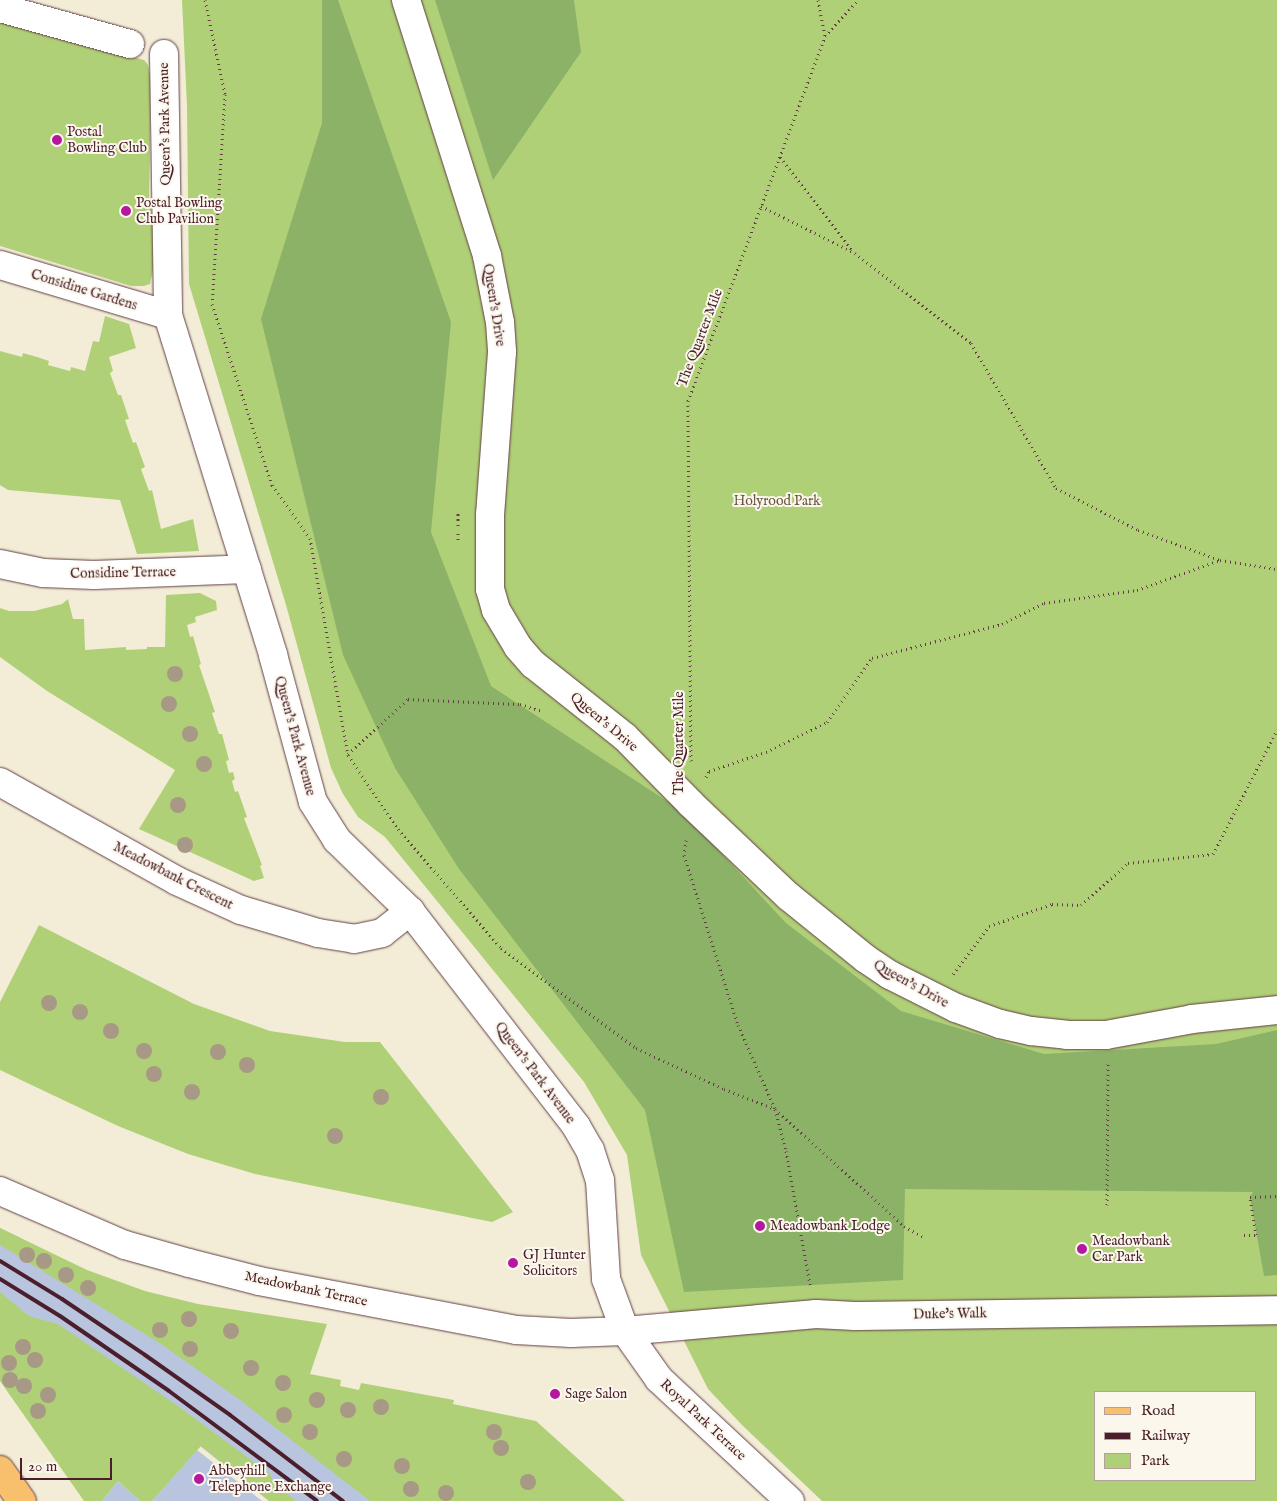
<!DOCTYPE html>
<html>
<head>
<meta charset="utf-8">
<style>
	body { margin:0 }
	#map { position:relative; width:1277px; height:1501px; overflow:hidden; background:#f3edd7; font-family:"IM FELL English",serif }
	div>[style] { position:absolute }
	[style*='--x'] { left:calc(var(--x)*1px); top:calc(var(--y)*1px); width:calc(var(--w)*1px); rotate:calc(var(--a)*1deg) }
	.industrial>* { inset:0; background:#b9c5de }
	.green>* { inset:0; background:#b0d077 }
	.forest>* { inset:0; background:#8cb268 }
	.path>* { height:3px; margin-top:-1.5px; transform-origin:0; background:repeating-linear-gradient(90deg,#633e45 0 1px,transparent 0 5px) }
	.roads { filter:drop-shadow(0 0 1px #633e45) drop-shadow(0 0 1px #633e45) }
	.minor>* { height:28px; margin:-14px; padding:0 14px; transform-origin:14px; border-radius:14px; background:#fff }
	.major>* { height:28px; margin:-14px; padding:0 14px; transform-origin:14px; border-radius:14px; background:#f8bf6c }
	.rail>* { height:4px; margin:-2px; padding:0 2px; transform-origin:2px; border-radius:2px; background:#4a1f2b }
	.trees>* { width:16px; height:16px; margin:-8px; border-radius:50%; background:#a79985 }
	.dots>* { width:14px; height:14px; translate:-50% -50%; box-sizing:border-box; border:2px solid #fbf7ec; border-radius:50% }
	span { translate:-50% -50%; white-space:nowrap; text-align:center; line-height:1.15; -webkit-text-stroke:4px #fbf7ec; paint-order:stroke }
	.street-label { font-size:14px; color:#4a1f2b }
	.poi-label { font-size:14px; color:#4a1f2b }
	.left { translate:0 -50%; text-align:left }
	.park-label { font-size:14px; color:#695442 }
	.legend { position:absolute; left:1094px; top:1391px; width:162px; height:90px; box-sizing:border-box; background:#fbf7ec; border:1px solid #b4a19f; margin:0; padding:6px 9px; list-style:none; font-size:15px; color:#4a1f2b }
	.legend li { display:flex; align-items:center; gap:10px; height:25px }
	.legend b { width:25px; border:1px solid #b4a19f }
	.scale { position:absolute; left:20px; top:1458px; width:92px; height:22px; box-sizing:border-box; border:2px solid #4a1f2b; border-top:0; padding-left:6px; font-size:15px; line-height:18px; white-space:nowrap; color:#4a1f2b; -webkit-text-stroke:4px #fbf7ec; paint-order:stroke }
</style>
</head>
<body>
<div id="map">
	<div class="industrial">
		<div style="clip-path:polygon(0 1228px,19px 1237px,414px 1501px,269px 1501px,200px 1446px,0 1302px)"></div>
		<div style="clip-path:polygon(197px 1450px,262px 1501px,152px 1501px)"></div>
		<div style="clip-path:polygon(118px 1481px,140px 1501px,102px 1501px)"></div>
	</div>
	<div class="green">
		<div style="clip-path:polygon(evenodd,182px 0,1277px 0,1277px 1501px,822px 1501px,742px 1425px,708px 1389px,641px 1255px,627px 1155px,584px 1082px,385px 837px,358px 817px,343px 794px,331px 768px,286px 605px,189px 284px,187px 106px,182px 0,1096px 1392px,1256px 1392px,1256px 1480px,1096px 1480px,1096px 1392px)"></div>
		<div style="clip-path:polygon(0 21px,144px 60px,148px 65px,151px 81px,149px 201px,154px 224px,153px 270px,150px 284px,144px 286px,131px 286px,0 246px)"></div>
		<div style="clip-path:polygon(105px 316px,129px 324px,136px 348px,109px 357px,113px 371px,110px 373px,118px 395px,121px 395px,129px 419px,125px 420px,133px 443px,136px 442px,141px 456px,145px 467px,141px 469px,149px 491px,152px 490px,161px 529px,193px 519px,199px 551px,137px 554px,120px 500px,8px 490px,0 485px,0 351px,22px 357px,23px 353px,37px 357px,49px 361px,48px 365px,70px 371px,71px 367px,85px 371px,93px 341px,99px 342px)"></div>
		<div style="clip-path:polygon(200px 593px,216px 601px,217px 610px,195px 617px,196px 622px,187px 625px,190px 637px,193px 636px,201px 664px,199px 665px,215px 712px,212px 713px,219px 734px,222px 734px,229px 760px,226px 761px,229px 773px,233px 772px,234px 776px,235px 779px,232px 781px,235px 792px,238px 791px,247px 817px,244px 818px,262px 865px,260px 866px,264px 878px,254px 881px,139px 829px,175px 770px,47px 691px,0 657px,0 608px,9px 611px,34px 611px,62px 604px,68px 599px,73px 619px,84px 619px,85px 650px,126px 647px,126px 650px,147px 649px,147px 647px,165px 647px,166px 595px)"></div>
		<div style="clip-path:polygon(39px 925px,194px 1004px,270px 1031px,345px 1042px,380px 1042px,513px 1212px,492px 1222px,255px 1174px,188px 1154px,118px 1126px,0 1070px,0 1002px)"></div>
		<div style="clip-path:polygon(0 1228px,87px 1270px,145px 1291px,198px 1304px,327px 1324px,310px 1374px,341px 1380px,340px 1386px,359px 1390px,361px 1383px,454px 1400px,453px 1404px,536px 1421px,625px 1501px,370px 1501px,240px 1400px,161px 1344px,0 1245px)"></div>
		<div style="clip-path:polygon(0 1292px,29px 1316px,58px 1324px,178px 1406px,271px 1475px,273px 1482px,296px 1501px,269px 1501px,201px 1446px,152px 1501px,140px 1501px,118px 1481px,102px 1501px,84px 1501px,0 1381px)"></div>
	</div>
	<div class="forest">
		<div style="clip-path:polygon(322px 0,338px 0,451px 322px,431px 532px,491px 686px,682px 811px,786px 923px,901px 1011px,1044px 1054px,1216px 1044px,1277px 1030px,1277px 1275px,1264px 1276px,1250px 1197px,1253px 1192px,905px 1189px,903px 1280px,684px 1292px,645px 1110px,459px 869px,395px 768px,343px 655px,261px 319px,322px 123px)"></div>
		<div style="clip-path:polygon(435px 0,574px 0,581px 52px,493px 180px)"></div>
	</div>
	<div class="path">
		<div style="--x:205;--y:0;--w:96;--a:78"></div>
		<div style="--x:225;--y:94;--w:210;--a:93.5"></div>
		<div style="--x:212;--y:304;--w:191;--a:71.7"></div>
		<div style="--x:272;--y:485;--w:65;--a:54.4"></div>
		<div style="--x:310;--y:538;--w:220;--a:80.1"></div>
		<div style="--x:348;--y:755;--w:89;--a:56"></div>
		<div style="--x:398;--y:829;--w:157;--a:49.1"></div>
		<div style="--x:501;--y:948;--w:168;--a:36.5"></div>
		<div style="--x:636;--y:1048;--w:97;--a:25"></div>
		<div style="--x:724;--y:1089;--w:55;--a:21.4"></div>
		<div style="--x:775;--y:1109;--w:43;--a:75.3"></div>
		<div style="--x:786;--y:1151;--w:136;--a:79.8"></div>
		<div style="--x:818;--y:0;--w:37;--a:79"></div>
		<div style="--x:780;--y:157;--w:119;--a:52.2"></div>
		<div style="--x:761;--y:206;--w:105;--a:26.6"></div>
		<div style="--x:855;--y:253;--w:147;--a:37.8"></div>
		<div style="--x:971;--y:343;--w:168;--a:59.6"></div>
		<div style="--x:1056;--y:488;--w:92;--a:27.1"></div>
		<div style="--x:1138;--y:530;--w:87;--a:20.1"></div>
		<div style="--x:458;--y:540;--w:29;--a:-90"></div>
		<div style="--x:348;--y:754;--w:81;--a:-42.5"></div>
		<div style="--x:408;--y:699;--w:112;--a:2.6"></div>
		<div style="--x:520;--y:704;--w:22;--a:18"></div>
		<div style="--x:691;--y:761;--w:360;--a:-90.5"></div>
		<div style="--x:688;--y:401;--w:390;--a:-69.4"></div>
		<div style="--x:825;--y:36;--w:49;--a:-47.5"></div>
		<div style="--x:706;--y:777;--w:7;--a:-63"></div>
		<div style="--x:709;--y:771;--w:60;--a:-18.4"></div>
		<div style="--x:766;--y:752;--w:68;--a:-26.2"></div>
		<div style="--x:827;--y:722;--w:78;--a:-54.9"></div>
		<div style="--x:872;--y:658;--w:134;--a:-14.7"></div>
		<div style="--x:1002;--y:624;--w:47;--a:-26.6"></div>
		<div style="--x:1044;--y:603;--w:94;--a:-8"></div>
		<div style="--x:1137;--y:590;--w:88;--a:-19.9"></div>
		<div style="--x:1220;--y:560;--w:58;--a:9"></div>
		<div style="--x:686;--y:840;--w:15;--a:98"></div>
		<div style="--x:684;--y:855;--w:178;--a:72.4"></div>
		<div style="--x:738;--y:1025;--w:92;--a:66.2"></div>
		<div style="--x:775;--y:1109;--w:174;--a:42.2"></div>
		<div style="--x:904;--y:1226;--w:22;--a:30"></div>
		<div style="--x:953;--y:974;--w:60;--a:-53.1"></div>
		<div style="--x:989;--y:926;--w:67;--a:-19.2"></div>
		<div style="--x:1052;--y:904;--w:29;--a:2"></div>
		<div style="--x:1081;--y:905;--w:63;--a:-41.8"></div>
		<div style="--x:1128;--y:863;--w:85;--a:-6"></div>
		<div style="--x:1213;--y:854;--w:140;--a:-62.7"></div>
		<div style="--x:1107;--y:1205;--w:142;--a:-89.6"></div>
		<div style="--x:1244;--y:1235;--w:12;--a:0"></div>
		<div style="--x:1256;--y:1235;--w:38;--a:-99"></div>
		<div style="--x:1250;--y:1197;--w:27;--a:-2"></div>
	</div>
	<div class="roads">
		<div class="minor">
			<div style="--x:406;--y:0;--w:269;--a:72.4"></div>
			<div style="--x:487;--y:256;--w:67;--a:78.9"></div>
			<div style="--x:500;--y:322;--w:30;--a:86"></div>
			<div style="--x:502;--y:352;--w:163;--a:94.2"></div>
			<div style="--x:490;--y:515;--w:74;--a:90"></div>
			<div style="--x:490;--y:589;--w:22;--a:74"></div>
			<div style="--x:496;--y:610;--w:43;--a:59.3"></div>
			<div style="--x:518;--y:647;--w:23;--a:49"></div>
			<div style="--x:533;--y:664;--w:117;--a:38.4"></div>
			<div style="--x:625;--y:737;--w:94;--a:45.4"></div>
			<div style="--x:691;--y:804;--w:134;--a:43.5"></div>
			<div style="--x:788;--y:896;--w:100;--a:38.9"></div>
			<div style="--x:866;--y:959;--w:29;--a:34"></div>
			<div style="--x:890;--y:975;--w:74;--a:26.6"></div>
			<div style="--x:956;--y:1008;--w:47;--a:20"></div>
			<div style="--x:1000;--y:1024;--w:32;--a:13"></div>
			<div style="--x:1031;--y:1031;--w:36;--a:6"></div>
			<div style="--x:1067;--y:1035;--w:39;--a:0"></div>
			<div style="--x:1106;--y:1035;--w:87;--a:-10.5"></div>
			<div style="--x:1192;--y:1019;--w:85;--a:-6"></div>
			<div style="--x:0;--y:8;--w:135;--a:15.5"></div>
			<div style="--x:164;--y:54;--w:261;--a:89.1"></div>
			<div style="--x:168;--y:315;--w:356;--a:72.8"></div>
			<div style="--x:273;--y:655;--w:152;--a:74.8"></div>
			<div style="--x:313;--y:802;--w:45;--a:57.7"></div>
			<div style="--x:337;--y:840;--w:102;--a:44.2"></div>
			<div style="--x:410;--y:911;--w:272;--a:52.3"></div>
			<div style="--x:576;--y:1126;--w:28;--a:60"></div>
			<div style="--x:590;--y:1150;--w:32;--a:72"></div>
			<div style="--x:600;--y:1180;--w:99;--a:86.5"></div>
			<div style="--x:606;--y:1279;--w:55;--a:69.9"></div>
			<div style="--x:625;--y:1331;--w:59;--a:54.7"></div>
			<div style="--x:659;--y:1379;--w:179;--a:43"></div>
			<div style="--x:0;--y:265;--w:175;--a:16.6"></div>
			<div style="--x:0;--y:564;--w:44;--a:11.8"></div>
			<div style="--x:43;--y:573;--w:51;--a:2.2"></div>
			<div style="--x:94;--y:575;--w:153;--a:-2.2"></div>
			<div style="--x:0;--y:782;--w:203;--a:29.2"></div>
			<div style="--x:177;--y:881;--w:70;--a:24.4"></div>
			<div style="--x:241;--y:910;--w:80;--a:16.6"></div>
			<div style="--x:318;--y:933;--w:36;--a:9"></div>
			<div style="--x:354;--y:939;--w:29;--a:-12"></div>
			<div style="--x:382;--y:933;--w:36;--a:-38"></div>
			<div style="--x:0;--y:1191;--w:136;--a:23.4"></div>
			<div style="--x:125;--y:1245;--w:66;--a:15.7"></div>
			<div style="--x:189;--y:1263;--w:72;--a:14.4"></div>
			<div style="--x:259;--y:1281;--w:262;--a:10.8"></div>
			<div style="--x:516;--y:1330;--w:55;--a:3.1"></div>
			<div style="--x:571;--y:1333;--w:54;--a:-2.1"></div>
			<div style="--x:625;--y:1331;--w:192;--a:-5.1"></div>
			<div style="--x:816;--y:1314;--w:39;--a:3"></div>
			<div style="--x:855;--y:1316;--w:422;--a:-0.8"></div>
		</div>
		<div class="major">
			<div style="--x:0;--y:1470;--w:38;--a:55"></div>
		</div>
	</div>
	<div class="rail">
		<div style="--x:0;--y:1261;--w:73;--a:31.5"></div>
		<div style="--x:62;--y:1299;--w:100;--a:34"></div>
		<div style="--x:145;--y:1355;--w:104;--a:35.2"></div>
		<div style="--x:230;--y:1415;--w:142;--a:37.3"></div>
		<div style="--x:0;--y:1279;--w:70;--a:31.7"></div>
		<div style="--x:60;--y:1316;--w:132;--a:34.5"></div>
		<div style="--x:169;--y:1391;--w:184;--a:36.6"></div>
	</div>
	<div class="trees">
		<div style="left:175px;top:674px"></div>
		<div style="left:169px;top:704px"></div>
		<div style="left:190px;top:734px"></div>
		<div style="left:204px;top:764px"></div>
		<div style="left:178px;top:805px"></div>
		<div style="left:185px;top:845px"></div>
		<div style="left:49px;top:1003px"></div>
		<div style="left:80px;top:1012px"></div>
		<div style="left:111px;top:1031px"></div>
		<div style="left:144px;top:1051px"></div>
		<div style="left:218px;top:1052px"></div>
		<div style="left:247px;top:1065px"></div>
		<div style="left:154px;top:1074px"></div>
		<div style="left:192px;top:1092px"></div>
		<div style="left:381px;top:1097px"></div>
		<div style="left:335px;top:1136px"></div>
		<div style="left:27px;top:1255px"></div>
		<div style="left:44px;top:1261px"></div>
		<div style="left:66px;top:1275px"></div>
		<div style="left:88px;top:1288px"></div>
		<div style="left:189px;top:1319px"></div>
		<div style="left:160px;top:1330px"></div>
		<div style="left:231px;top:1331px"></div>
		<div style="left:23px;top:1347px"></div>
		<div style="left:190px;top:1349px"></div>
		<div style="left:35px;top:1360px"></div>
		<div style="left:9px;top:1363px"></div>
		<div style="left:251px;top:1368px"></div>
		<div style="left:10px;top:1380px"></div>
		<div style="left:283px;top:1383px"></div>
		<div style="left:24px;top:1386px"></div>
		<div style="left:48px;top:1395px"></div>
		<div style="left:317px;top:1400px"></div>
		<div style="left:381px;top:1407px"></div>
		<div style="left:348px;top:1410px"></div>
		<div style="left:38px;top:1411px"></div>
		<div style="left:284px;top:1415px"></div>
		<div style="left:310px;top:1432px"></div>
		<div style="left:494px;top:1432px"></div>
		<div style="left:501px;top:1448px"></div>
		<div style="left:344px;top:1459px"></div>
		<div style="left:402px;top:1466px"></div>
		<div style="left:528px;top:1482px"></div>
		<div style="left:411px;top:1489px"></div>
		<div style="left:446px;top:1493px"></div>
	</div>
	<div class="dots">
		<div style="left:57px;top:140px;background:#b5179e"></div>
		<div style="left:126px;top:211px;background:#b5179e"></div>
		<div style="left:760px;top:1226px;background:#b5179e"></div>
		<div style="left:1082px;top:1249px;background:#b5179e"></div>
		<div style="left:513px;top:1263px;background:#b5179e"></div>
		<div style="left:555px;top:1394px;background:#b5179e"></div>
		<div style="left:199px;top:1479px;background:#b5179e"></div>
	</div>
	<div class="street-label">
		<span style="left:165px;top:124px;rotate:-91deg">Queen's Park Avenue</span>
		<span style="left:84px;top:290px;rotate:17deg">Considine Gardens</span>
		<span style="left:494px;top:305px;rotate:81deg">Queen's Drive</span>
		<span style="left:700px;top:338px;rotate:-69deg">The Quarter Mile</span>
		<span style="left:123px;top:573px;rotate:-1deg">Considine Terrace</span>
		<span style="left:604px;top:722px;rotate:40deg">Queen's Drive</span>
		<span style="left:295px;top:736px;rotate:75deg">Queen's Park Avenue</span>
		<span style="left:679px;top:743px;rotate:-90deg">The Quarter Mile</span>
		<span style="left:173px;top:876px;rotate:27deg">Meadowbank Crescent</span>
		<span style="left:911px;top:984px;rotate:29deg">Queen's Drive</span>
		<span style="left:535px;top:1073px;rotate:53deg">Queen's Park Avenue</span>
		<span style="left:306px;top:1289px;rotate:12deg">Meadowbank Terrace</span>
		<span style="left:950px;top:1314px;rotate:-1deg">Duke's Walk</span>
		<span style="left:703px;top:1420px;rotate:43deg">Royal Park Terrace</span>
	</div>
	<div class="poi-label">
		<span class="left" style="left:67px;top:140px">Postal<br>Bowling Club</span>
		<span class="left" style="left:136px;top:211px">Postal Bowling<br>Club Pavilion</span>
		<span class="left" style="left:770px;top:1226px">Meadowbank Lodge</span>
		<span class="left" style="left:1092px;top:1249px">Meadowbank<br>Car Park</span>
		<span class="left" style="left:523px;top:1263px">GJ Hunter<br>Solicitors</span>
		<span class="left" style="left:565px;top:1394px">Sage Salon</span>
		<span class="left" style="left:209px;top:1479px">Abbeyhill<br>Telephone Exchange</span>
	</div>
	<div class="park-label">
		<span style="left:777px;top:501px">Holyrood Park</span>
	</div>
	<ul class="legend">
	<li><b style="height:6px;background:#f8bf6c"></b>Road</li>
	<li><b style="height:6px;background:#4a1f2b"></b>Railway</li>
	<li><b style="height:14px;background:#b0d077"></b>Park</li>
	</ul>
	<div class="scale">20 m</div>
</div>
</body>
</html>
